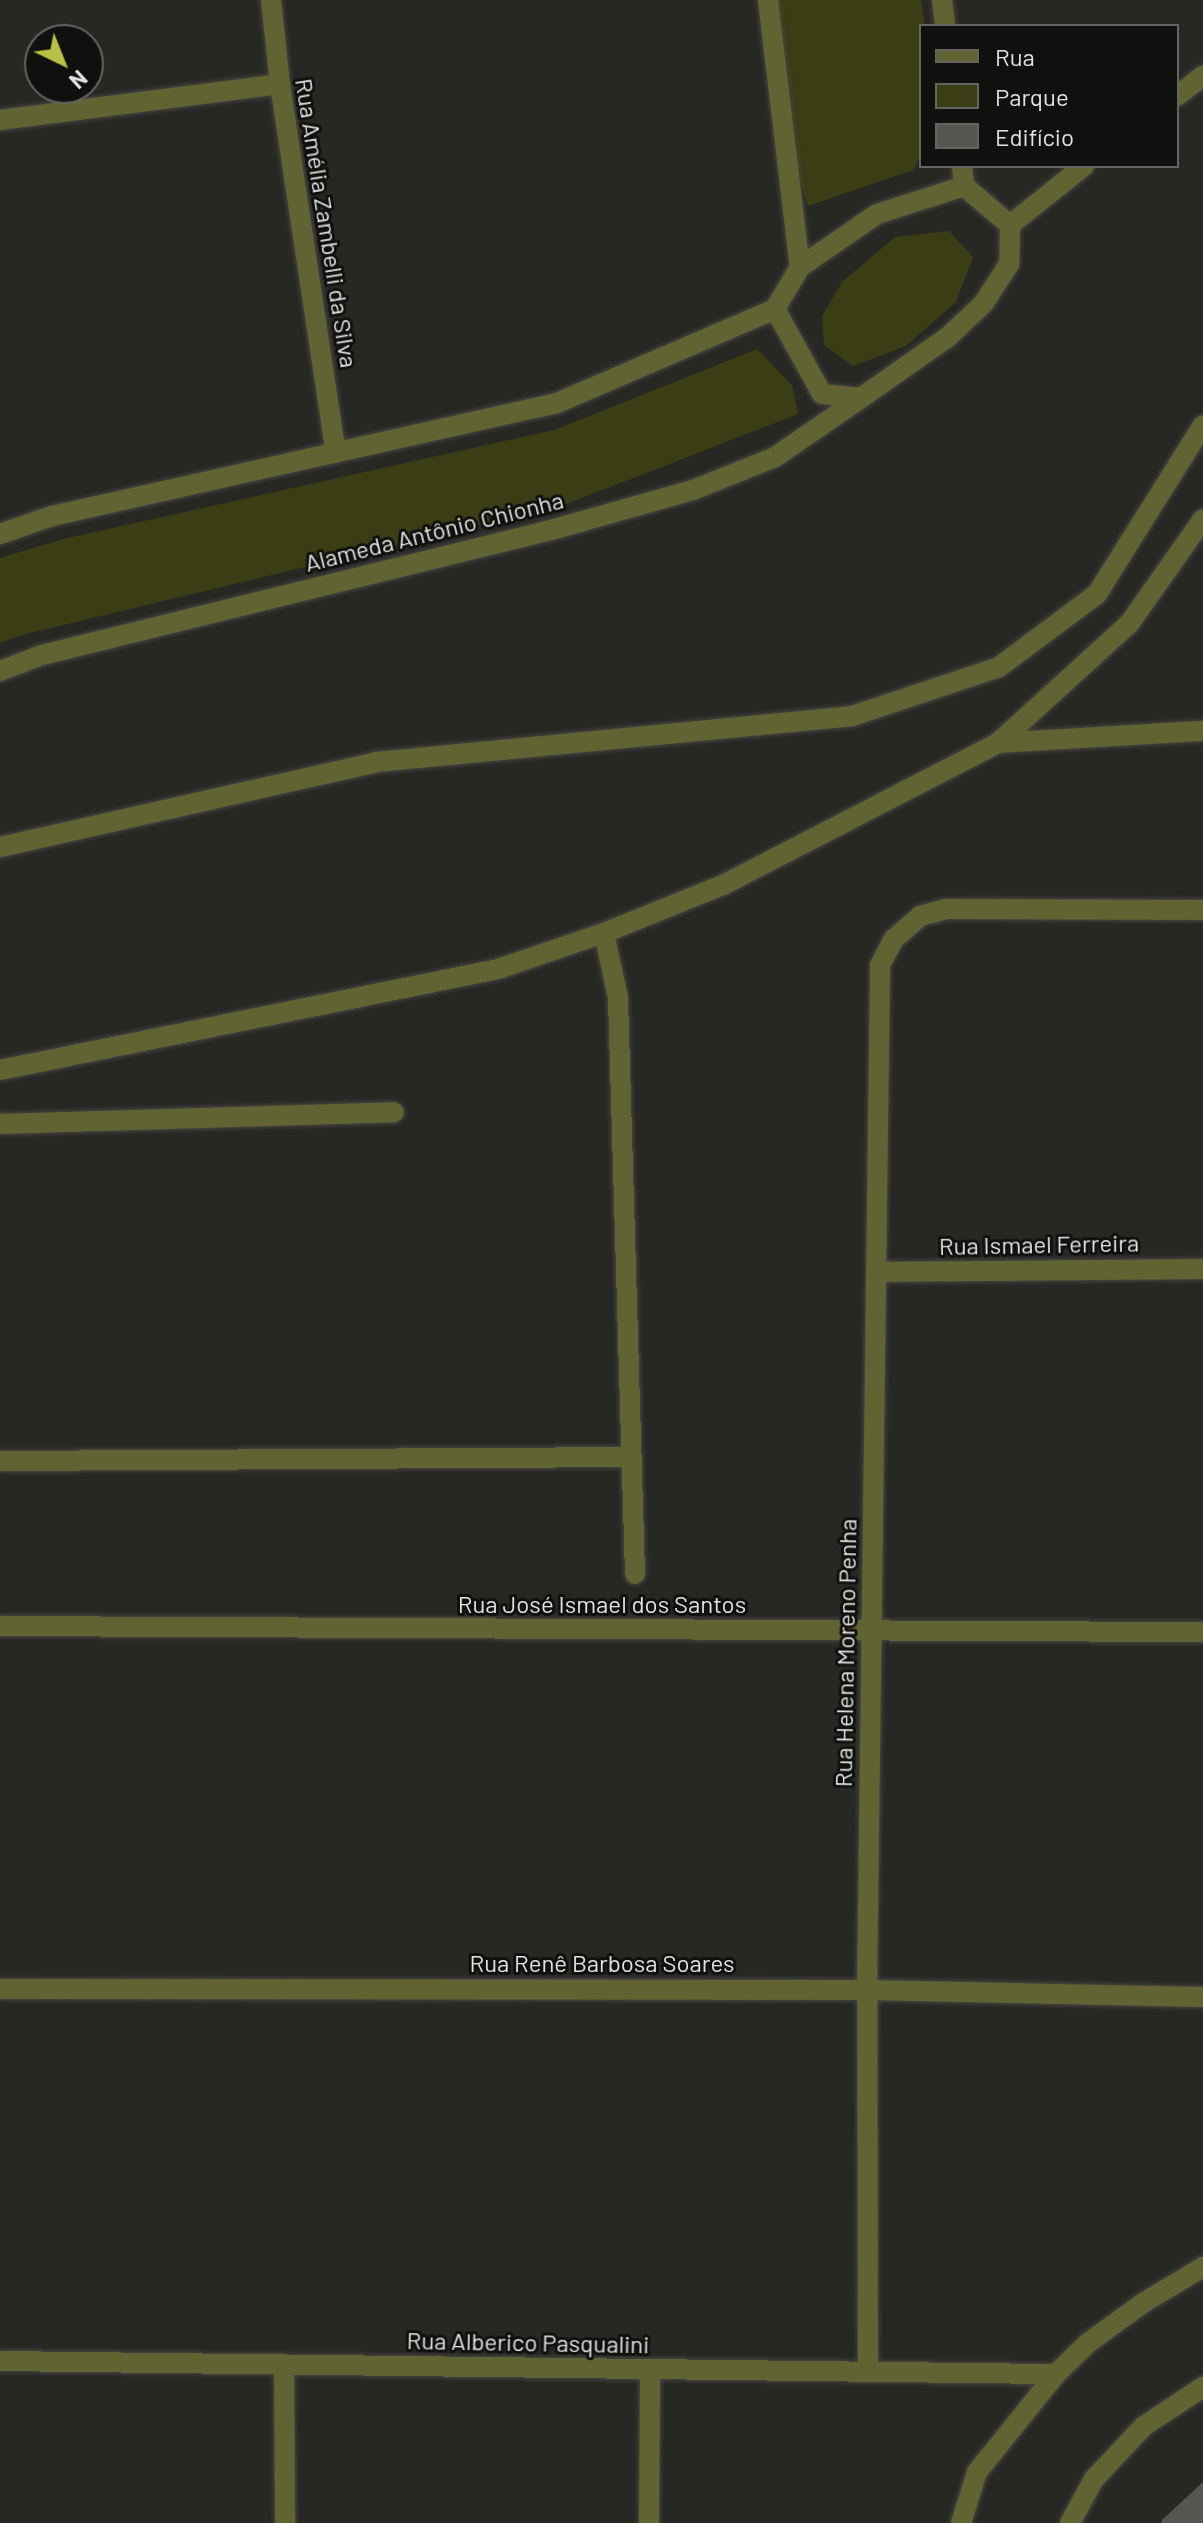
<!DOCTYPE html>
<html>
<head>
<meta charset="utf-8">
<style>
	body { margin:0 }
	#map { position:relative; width:1203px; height:2523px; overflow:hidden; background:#272824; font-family:Barlow,sans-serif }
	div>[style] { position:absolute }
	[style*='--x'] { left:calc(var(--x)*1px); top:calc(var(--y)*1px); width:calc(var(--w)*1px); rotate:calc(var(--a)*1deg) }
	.green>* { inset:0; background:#3b3d14 }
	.building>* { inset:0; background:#555652 }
	.roads { filter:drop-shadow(0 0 2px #454642) drop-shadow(0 0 2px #454642) }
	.minor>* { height:20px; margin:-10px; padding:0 10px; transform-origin:10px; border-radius:10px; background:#616432 }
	span { translate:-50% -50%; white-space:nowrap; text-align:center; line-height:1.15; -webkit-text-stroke:6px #10100f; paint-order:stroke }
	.street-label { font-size:24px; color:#e2e2e0 }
	.legend { position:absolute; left:919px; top:24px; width:260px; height:144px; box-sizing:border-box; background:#10100f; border:2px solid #646463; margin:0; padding:10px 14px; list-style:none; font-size:24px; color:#e2e2e0 }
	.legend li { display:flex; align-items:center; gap:16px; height:40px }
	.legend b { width:40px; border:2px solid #646463 }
	.north { position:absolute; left:24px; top:24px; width:80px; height:80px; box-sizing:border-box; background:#10100f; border:2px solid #646463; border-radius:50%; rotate:137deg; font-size:22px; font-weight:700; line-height:32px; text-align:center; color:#e2e2e0 }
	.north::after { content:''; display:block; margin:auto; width:28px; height:36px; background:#bac045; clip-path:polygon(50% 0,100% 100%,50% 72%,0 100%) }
</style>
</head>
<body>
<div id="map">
	<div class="green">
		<div style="clip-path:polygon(777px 0,921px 0,925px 26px,921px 26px,921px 156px,913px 170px,808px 206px,794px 162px)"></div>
		<div style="clip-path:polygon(949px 231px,973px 257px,956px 302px,906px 346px,853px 366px,824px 345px,822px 316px,842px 282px,895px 237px)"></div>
		<div style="clip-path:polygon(757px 349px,792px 385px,798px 414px,564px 505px,22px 635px,0 643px,0 558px,63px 539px,554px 430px)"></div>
	</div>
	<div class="building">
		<div style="clip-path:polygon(1203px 2482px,1203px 2523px,1161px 2523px,1162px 2520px)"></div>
	</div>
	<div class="roads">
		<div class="minor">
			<div style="--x:271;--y:0;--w:84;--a:83.9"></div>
			<div style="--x:280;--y:84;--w:373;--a:81.4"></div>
			<div style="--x:768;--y:0;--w:269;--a:83.2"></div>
			<div style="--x:942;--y:0;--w:26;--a:83"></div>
			<div style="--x:1177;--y:96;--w:33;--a:-38"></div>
			<div style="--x:0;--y:120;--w:282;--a:-7.3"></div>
			<div style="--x:962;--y:166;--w:20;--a:84"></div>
			<div style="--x:964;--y:186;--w:60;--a:40.3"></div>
			<div style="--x:1010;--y:225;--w:39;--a:91"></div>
			<div style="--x:1009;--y:264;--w:46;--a:122.7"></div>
			<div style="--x:984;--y:303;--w:50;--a:136.6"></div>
			<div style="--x:948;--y:337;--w:106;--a:145"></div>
			<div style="--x:861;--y:398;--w:39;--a:-174"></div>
			<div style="--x:822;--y:394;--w:97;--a:-118.9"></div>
			<div style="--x:775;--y:309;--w:49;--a:-59.2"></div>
			<div style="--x:800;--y:267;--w:93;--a:-34.5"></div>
			<div style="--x:877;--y:214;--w:91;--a:-17.8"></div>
			<div style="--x:1010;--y:225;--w:95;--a:-38.6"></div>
			<div style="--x:0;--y:534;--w:55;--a:-19.1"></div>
			<div style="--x:52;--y:516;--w:517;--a:-12.61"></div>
			<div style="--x:557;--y:403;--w:237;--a:-23.3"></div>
			<div style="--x:0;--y:671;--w:45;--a:-20.9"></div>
			<div style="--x:42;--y:655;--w:524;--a:-13.8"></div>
			<div style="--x:551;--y:530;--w:148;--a:-15.7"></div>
			<div style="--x:693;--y:490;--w:88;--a:-21.9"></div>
			<div style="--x:775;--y:457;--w:104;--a:-34.5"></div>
			<div style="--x:998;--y:743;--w:205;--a:-3.4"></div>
			<div style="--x:0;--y:847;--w:385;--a:-12.7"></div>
			<div style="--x:376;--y:762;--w:478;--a:-5.5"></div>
			<div style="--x:852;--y:716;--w:155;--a:-18.4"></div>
			<div style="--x:999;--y:667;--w:122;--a:-36.7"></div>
			<div style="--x:1097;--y:594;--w:199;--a:-57.9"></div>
			<div style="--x:604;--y:933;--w:128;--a:-22"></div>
			<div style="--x:723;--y:885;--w:309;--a:-27.3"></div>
			<div style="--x:998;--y:743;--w:177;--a:-42.3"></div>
			<div style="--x:1129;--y:624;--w:128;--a:-54.8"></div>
			<div style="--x:0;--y:1070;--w:508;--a:-11.46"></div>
			<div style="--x:498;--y:969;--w:112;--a:-18.8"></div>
			<div style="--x:604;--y:933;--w:66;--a:77.8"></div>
			<div style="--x:618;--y:998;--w:576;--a:88.31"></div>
			<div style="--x:0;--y:1124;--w:394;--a:-1.7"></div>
			<div style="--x:876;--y:1272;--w:327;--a:-0.5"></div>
			<div style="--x:0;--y:1461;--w:632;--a:-0.36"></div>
			<div style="--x:0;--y:1626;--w:1203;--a:0.29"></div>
			<div style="--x:0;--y:1989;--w:867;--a:0.07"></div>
			<div style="--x:867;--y:1990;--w:336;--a:1.2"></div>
			<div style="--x:0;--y:2361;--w:1056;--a:0.71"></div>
			<div style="--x:284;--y:2364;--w:159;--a:89.6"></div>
			<div style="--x:868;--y:2372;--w:382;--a:-90.1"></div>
			<div style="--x:867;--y:1990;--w:1025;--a:-89.27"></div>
			<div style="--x:880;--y:965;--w:30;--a:-62"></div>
			<div style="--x:894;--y:939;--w:35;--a:-41"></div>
			<div style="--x:920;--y:916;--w:27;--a:-15"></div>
			<div style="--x:946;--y:909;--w:257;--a:0.2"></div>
			<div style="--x:649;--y:2523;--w:154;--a:-89.6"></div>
			<div style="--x:961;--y:2523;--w:53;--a:-72.6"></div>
			<div style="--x:977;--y:2472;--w:126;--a:-51.1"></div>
			<div style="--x:1056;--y:2374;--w:45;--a:-44.1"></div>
			<div style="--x:1088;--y:2343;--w:68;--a:-36"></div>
			<div style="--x:1143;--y:2303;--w:70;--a:-31"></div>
			<div style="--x:1070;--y:2523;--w:50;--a:-61.4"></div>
			<div style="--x:1094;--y:2479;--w:73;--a:-46.7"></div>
			<div style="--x:1144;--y:2426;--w:71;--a:-33.5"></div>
		</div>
	</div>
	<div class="street-label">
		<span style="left:327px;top:223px;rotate:81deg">Rua Amélia Zambelli da Silva</span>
		<span style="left:434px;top:531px;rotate:-14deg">Alameda Antônio Chionha</span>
		<span style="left:1039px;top:1244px;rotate:-1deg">Rua Ismael Ferreira</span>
		<span style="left:602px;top:1604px">Rua José Ismael dos Santos</span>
		<span style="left:845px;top:1653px;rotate:-89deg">Rua Helena Moreno Penha</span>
		<span style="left:602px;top:1963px">Rua Renê Barbosa Soares</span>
		<span style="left:528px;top:2342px;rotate:1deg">Rua Alberico Pasqualini</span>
	</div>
	<ul class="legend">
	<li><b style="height:10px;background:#616432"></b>Rua</li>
	<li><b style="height:22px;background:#3b3d14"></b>Parque</li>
	<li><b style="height:22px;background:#555652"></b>Edifício</li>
	</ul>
	<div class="north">N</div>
</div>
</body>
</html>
